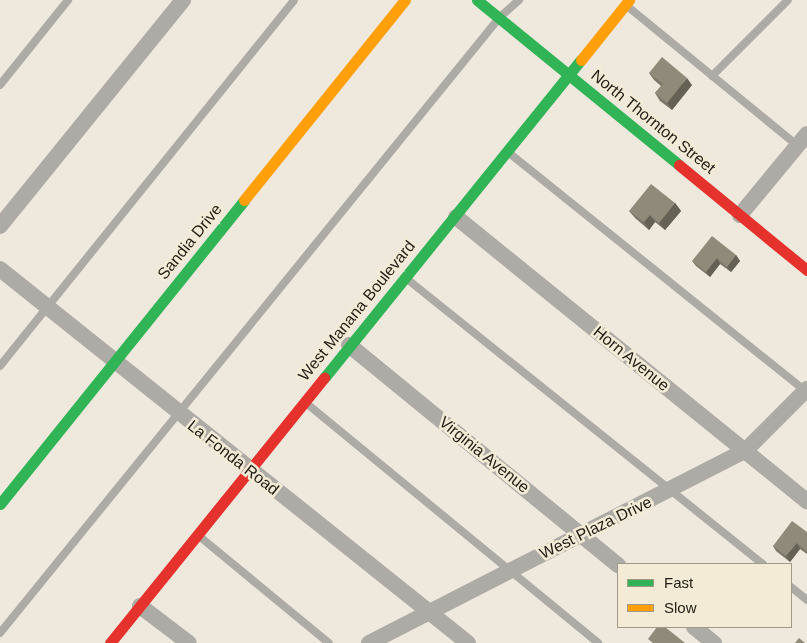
<!DOCTYPE html>
<html>
<head>
<meta charset="utf-8">
<style>
	body { margin:0 }
	#map { position:relative; width:807px; height:643px; overflow:hidden; background:#eee8dd; font-family:Arial,sans-serif }
	div>[style] { position:absolute }
	[style*='--x'] { left:calc(var(--x)*1px); top:calc(var(--y)*1px); width:calc(var(--w)*1px); rotate:calc(var(--a)*1deg) }
	.lane>* { height:8px; margin:-4px; padding:0 4px; transform-origin:4px; border-radius:4px; background:#adaba6 }
	.street>* { height:16px; margin:-8px; padding:0 8px; transform-origin:8px; border-radius:8px; background:#adaba6 }
	.fast>* { height:11px; margin:-5.5px; padding:0 5.5px; transform-origin:5.5px; border-radius:5.5px; background:#30b455 }
	.slow>* { height:11px; margin:-5.5px; padding:0 5.5px; transform-origin:5.5px; border-radius:5.5px; background:#ff9f0a }
	.jam>* { height:11px; margin:-5.5px; padding:0 5.5px; transform-origin:5.5px; border-radius:5.5px; background:#e5322d }
	.wall>* { inset:0; background:#7c7769 }
	.shaded-wall>* { inset:0; background:#656155 }
	.building>* { inset:0; background:#908a7a }
	span { translate:-50% -50%; white-space:nowrap; text-align:center; line-height:1.15; -webkit-text-stroke:5px #f4ebd7; paint-order:stroke }
	.street-label { font-size:16px; color:#201d15 }
	.legend { position:absolute; left:617px; top:563px; width:175px; height:65px; box-sizing:border-box; background:#f4ebd7; border:1px solid #9f9989; margin:0; padding:6px 9px; list-style:none; font-size:15px; color:#201d15 }
	.legend li { display:flex; align-items:center; gap:10px; height:25px }
	.legend b { width:25px; border:1px solid #9f9989 }
</style>
</head>
<body>
<div id="map">
	<div class="lane">
		<div style="--x:627;--y:6;--w:221;--a:39.3"></div>
		<div style="--x:712;--y:76;--w:107;--a:-45"></div>
		<div style="--x:0;--y:85;--w:109;--a:-51.3"></div>
		<div style="--x:508;--y:152;--w:383;--a:38.8"></div>
		<div style="--x:407;--y:279;--w:456;--a:38.7"></div>
		<div style="--x:0;--y:366;--w:469;--a:-51.2"></div>
		<div style="--x:306;--y:403;--w:378;--a:39.4"></div>
		<div style="--x:199;--y:536;--w:168;--a:39.5"></div>
		<div style="--x:791;--y:587;--w:21;--a:39"></div>
		<div style="--x:0;--y:633;--w:792;--a:-50.94"></div>
		<div style="--x:499;--y:18;--w:27;--a:-42"></div>
	</div>
	<div class="street">
		<div style="--x:740;--y:215;--w:105;--a:-50.4"></div>
		<div style="--x:456;--y:217;--w:452;--a:39"></div>
		<div style="--x:0;--y:226;--w:291;--a:-51"></div>
		<div style="--x:0;--y:269;--w:599;--a:38.63"></div>
		<div style="--x:349;--y:345;--w:348;--a:39.3"></div>
		<div style="--x:140;--y:606;--w:61;--a:37.1"></div>
		<div style="--x:694;--y:627;--w:26;--a:39"></div>
		<div style="--x:369;--y:643;--w:422;--a:-27.1"></div>
		<div style="--x:745;--y:451;--w:88;--a:-45"></div>
	</div>
	<div class="fast">
		<div style="--x:477;--y:0;--w:261;--a:39.2"></div>
		<div style="--x:324;--y:378;--w:409;--a:-51.1"></div>
		<div style="--x:0;--y:504;--w:390;--a:-51.2"></div>
	</div>
	<div class="slow">
		<div style="--x:581;--y:60;--w:77;--a:-51.3"></div>
		<div style="--x:244;--y:200;--w:257;--a:-51.2"></div>
	</div>
	<div class="jam">
		<div style="--x:679;--y:165;--w:166;--a:39.4"></div>
		<div style="--x:110;--y:643;--w:341;--a:-51.1"></div>
	</div>
	<div class="wall">
		<div style="clip-path:polygon(649px 73px,692px 85px,672px 110px,660px 101px,655px 93px,661px 86px,654px 80px)"></div>
		<div style="clip-path:polygon(675px 203px,681px 211px,665px 230px,655px 222px,649px 230px,635px 218px,629px 211px)"></div>
		<div style="clip-path:polygon(736px 255px,740px 261px,731px 272px,720px 264px,710px 277px,696px 266px,692px 261px)"></div>
		<div style="clip-path:polygon(807px 532px,807px 554px,800px 549px,790px 562px,776px 551px,773px 546px)"></div>
	</div>
	<div class="shaded-wall">
		<div style="clip-path:polygon(687px 78px,692px 85px,672px 110px,667px 103px)"></div>
		<div style="clip-path:polygon(675px 203px,681px 211px,665px 230px,659px 223px)"></div>
		<div style="clip-path:polygon(650px 215px,655px 222px,649px 230px,644px 222px)"></div>
		<div style="clip-path:polygon(736px 255px,740px 261px,731px 272px,727px 267px)"></div>
		<div style="clip-path:polygon(717px 258px,720px 264px,710px 277px,706px 272px)"></div>
		<div style="clip-path:polygon(797px 543px,800px 549px,790px 562px,786px 556px)"></div>
	</div>
	<div class="building">
		<div style="clip-path:polygon(662px 57px,687px 78px,667px 103px,655px 93px,663px 84px,649px 73px)"></div>
		<div style="clip-path:polygon(651px 184px,675px 203px,659px 223px,650px 215px,644px 222px,629px 211px)"></div>
		<div style="clip-path:polygon(712px 236px,736px 255px,727px 267px,717px 258px,706px 272px,692px 261px)"></div>
		<div style="clip-path:polygon(792px 521px,807px 532px,807px 552px,797px 543px,786px 556px,773px 546px)"></div>
		<div style="clip-path:polygon(657px 627px,665px 627px,685px 643px,653px 643px,648px 639px)"></div>
		<div style="clip-path:polygon(799px 638px,805px 643px,795px 643px)"></div>
	</div>
	<div class="street-label">
		<span style="left:653px;top:122px;rotate:39deg">North Thornton Street</span>
		<span style="left:190px;top:242px;rotate:-51deg">Sandia Drive</span>
		<span style="left:357px;top:311px;rotate:-51deg">West Manana Boulevard</span>
		<span style="left:631px;top:359px;rotate:39deg">Horn Avenue</span>
		<span style="left:484px;top:455px;rotate:39deg">Virginia Avenue</span>
		<span style="left:233px;top:458px;rotate:38deg">La Fonda Road</span>
		<span style="left:596px;top:528px;rotate:-26deg">West Plaza Drive</span>
	</div>
	<ul class="legend">
	<li><b style="height:6px;background:#30b455"></b>Fast</li>
	<li><b style="height:6px;background:#ff9f0a"></b>Slow</li>
	</ul>
</div>
</body>
</html>
